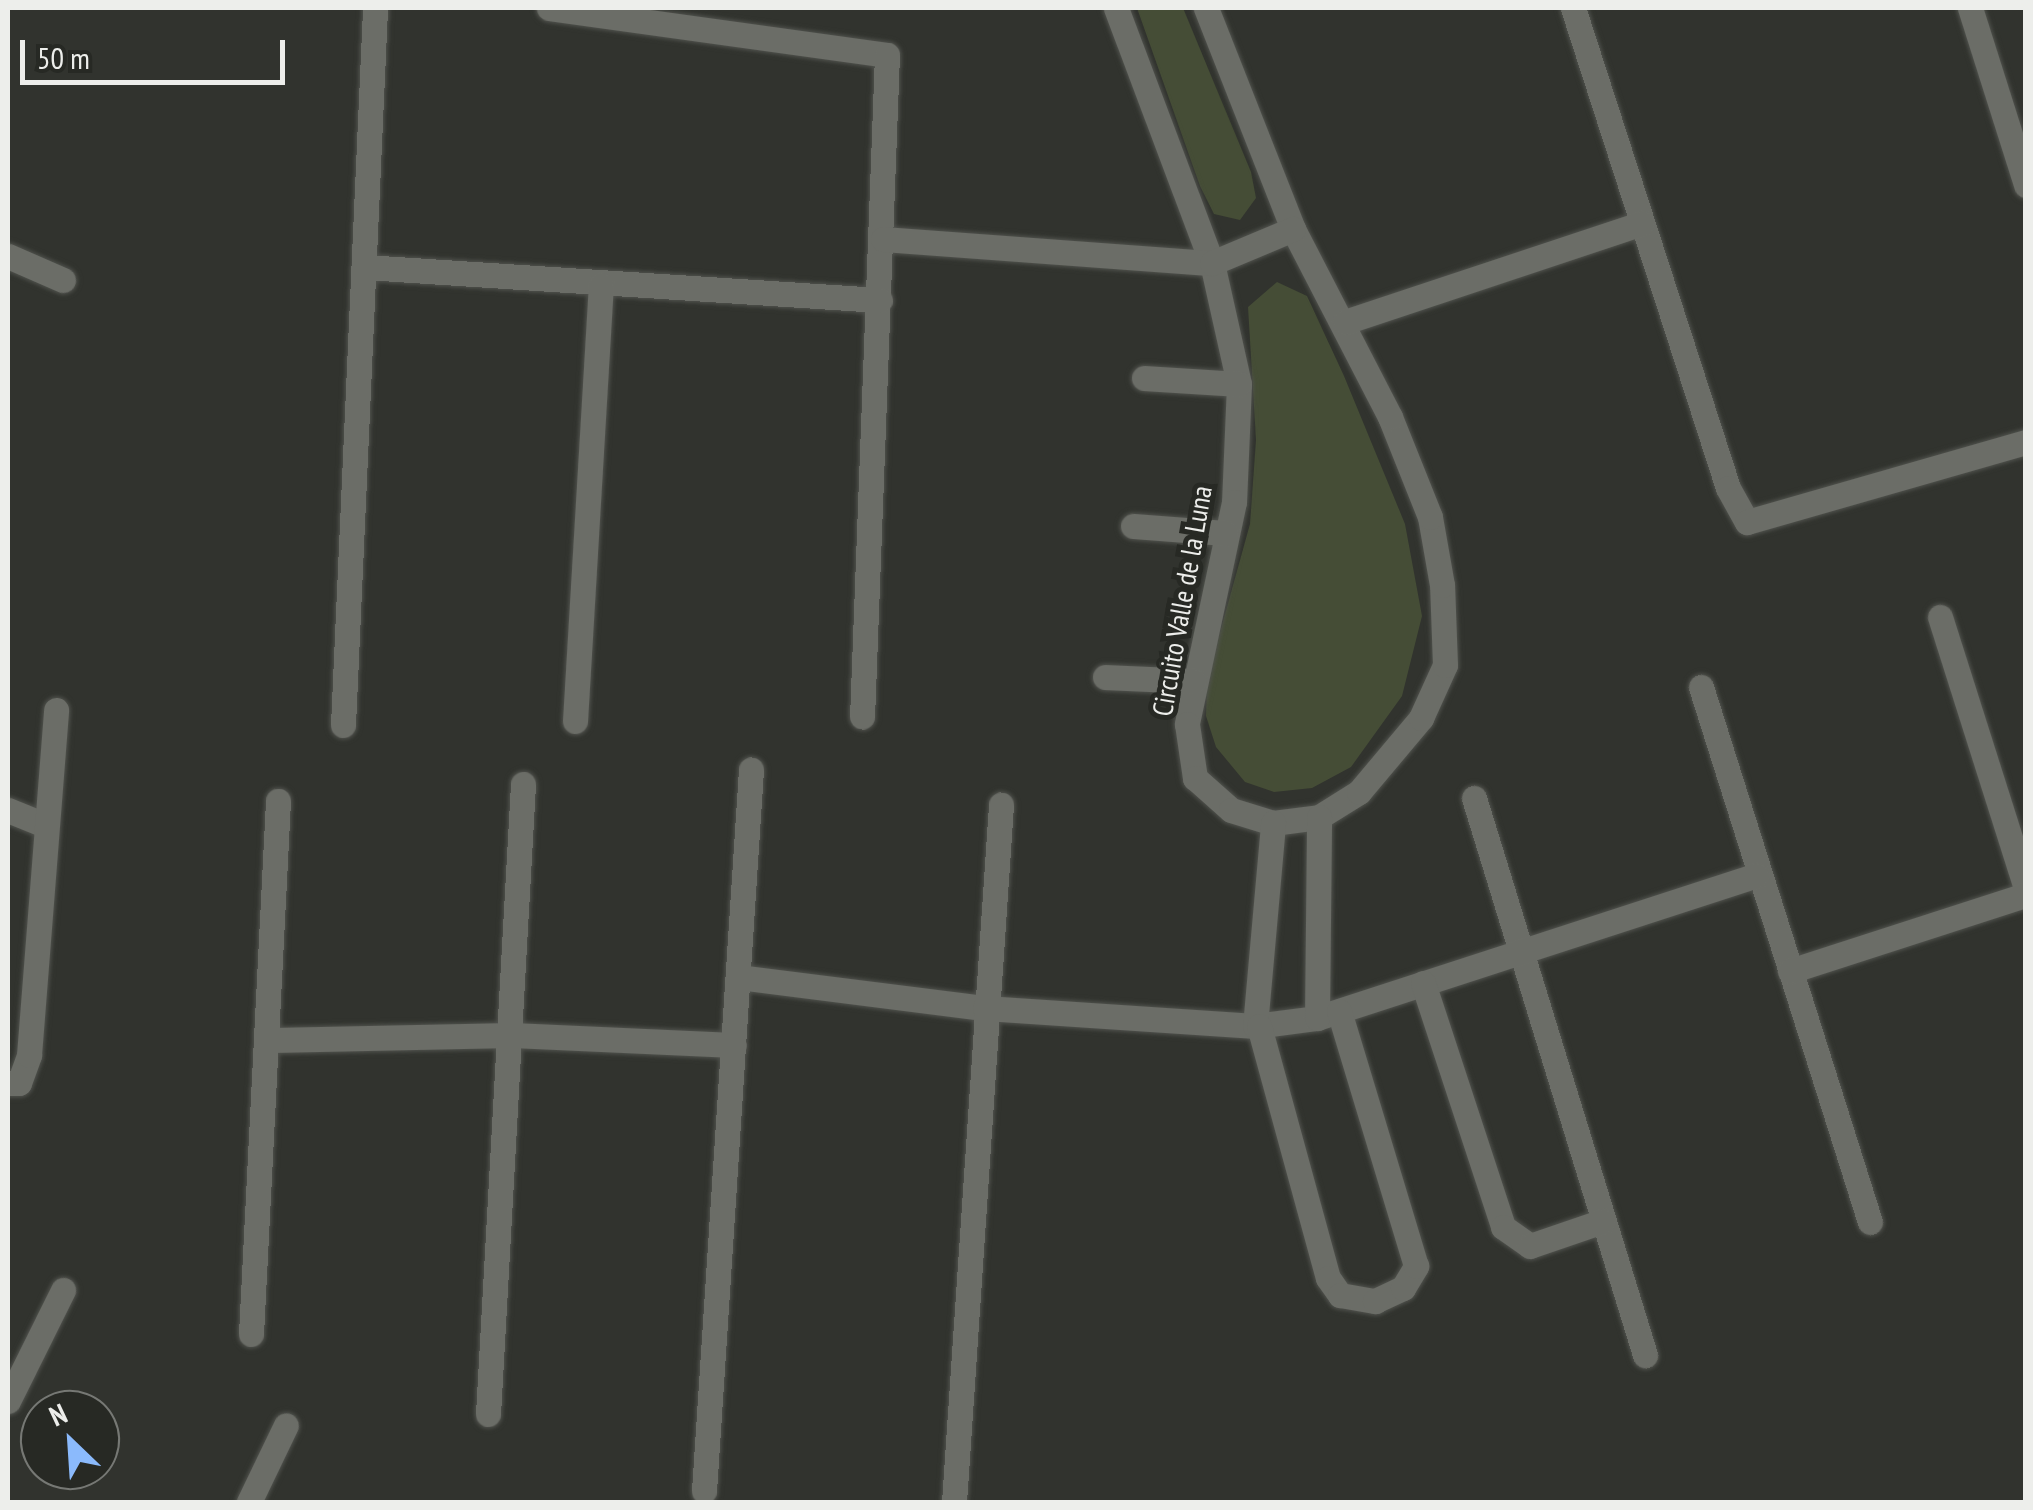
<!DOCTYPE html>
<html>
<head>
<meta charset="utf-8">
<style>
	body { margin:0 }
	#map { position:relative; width:2033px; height:1510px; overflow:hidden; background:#31332e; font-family:"PT Sans Narrow",sans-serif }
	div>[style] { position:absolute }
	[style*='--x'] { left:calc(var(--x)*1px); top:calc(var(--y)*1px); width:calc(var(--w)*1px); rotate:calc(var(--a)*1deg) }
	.green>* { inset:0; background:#454d36 }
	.roads { filter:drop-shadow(0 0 2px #50524d) drop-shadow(0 0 2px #50524d) }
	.minor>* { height:25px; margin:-12.5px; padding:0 12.5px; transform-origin:12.5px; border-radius:12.5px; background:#6b6d67 }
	span { translate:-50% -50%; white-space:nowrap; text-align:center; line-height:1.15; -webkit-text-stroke:10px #272924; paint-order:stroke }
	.street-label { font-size:28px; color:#edeeeb }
	.frame { position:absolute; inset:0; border:10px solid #edeeeb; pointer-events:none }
	.north { position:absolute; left:20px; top:1390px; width:100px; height:100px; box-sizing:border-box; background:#272924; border:2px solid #767874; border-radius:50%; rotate:335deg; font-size:28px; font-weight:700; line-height:40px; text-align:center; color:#edeeeb }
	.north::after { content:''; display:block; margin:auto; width:35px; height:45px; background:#8bbafc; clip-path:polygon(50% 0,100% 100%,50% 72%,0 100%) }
	.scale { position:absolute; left:20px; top:40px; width:265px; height:45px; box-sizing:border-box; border:5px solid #edeeeb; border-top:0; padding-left:12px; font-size:30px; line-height:35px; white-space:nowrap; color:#edeeeb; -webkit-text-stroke:8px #272924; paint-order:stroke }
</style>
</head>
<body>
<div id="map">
	<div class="green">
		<div style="clip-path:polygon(1137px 8px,1183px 8px,1251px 172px,1256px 198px,1240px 220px,1214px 214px,1200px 186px)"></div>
		<div style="clip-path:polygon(1277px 282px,1307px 296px,1344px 376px,1405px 524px,1422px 616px,1402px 696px,1351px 767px,1312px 788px,1274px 792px,1245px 782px,1216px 747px,1206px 716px,1207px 679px,1250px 524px,1256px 440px,1248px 307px)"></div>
	</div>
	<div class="roads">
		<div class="minor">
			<div style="--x:549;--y:8;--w:341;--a:7.9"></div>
			<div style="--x:887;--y:55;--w:662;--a:92.16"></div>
			<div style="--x:1116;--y:8;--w:272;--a:69.4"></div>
			<div style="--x:1212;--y:263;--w:124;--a:77.4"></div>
			<div style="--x:1239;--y:384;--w:118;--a:92.4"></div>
			<div style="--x:1234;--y:502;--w:227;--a:102"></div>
			<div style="--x:1187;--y:724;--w:55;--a:81.6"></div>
			<div style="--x:1195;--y:778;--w:48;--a:41.6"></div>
			<div style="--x:1231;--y:810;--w:44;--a:17.2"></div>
			<div style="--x:1273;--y:823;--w:46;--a:-7.4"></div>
			<div style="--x:1319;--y:817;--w:47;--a:-32"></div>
			<div style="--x:1359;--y:792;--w:97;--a:-50"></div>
			<div style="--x:1421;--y:718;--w:58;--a:-65.6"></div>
			<div style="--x:1445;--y:665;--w:80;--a:-92.1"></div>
			<div style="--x:1442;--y:585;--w:69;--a:-100"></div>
			<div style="--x:1430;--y:517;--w:108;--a:-111.8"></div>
			<div style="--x:1390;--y:417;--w:212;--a:-117.3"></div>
			<div style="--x:1293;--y:229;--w:238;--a:-111.5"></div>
			<div style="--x:1573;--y:8;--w:504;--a:72.1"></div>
			<div style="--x:1728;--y:488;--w:39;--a:61"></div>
			<div style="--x:1747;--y:522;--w:290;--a:-16"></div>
			<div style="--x:1970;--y:8;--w:186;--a:72.4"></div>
			<div style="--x:883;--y:239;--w:330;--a:4.2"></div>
			<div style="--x:1212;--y:263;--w:88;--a:-22.8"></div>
			<div style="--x:8;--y:256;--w:60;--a:23.6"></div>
			<div style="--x:365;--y:267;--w:516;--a:3.67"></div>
			<div style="--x:1345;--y:322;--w:313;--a:-18.4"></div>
			<div style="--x:1144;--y:378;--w:95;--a:3.6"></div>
			<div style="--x:1133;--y:526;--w:93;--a:4.3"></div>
			<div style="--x:1940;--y:617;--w:284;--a:72.4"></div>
			<div style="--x:1105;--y:677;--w:89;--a:2.6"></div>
			<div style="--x:1701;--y:687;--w:561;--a:72.47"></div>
			<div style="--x:575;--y:721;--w:437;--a:-86.6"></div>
			<div style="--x:343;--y:725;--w:718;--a:-87.44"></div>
			<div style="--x:1474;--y:798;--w:583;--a:72.93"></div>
			<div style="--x:8;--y:810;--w:37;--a:22"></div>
			<div style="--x:1790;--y:971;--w:248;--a:-17.9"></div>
			<div style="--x:738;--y:977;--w:249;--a:7.2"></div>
			<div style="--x:985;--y:1008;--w:271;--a:3.8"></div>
			<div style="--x:1255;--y:1026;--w:63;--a:-7.4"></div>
			<div style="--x:1317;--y:1018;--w:462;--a:-18"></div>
			<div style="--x:1423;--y:983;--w:257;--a:71.8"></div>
			<div style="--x:1503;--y:1227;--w:33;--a:35"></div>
			<div style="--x:1530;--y:1246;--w:77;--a:-18.9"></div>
			<div style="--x:1317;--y:1018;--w:201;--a:-89.4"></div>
			<div style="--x:1255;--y:1026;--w:204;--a:-84.9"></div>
			<div style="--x:1259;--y:1026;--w:261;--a:74.7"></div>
			<div style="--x:1328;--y:1278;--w:21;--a:55"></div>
			<div style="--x:1340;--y:1295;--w:36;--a:10"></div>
			<div style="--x:1375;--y:1301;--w:31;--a:-25"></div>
			<div style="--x:1403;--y:1288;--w:26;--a:-59"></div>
			<div style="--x:1416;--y:1266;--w:266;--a:-106.8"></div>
			<div style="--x:272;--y:1040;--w:240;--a:-1.2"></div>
			<div style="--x:512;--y:1035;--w:222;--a:2.6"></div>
			<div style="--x:8;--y:1083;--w:11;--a:0"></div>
			<div style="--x:19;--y:1083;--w:30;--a:-70"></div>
			<div style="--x:29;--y:1055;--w:346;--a:-85.5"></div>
			<div style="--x:251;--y:1334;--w:534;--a:-87.1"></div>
			<div style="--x:8;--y:1401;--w:124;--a:-63.6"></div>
			<div style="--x:488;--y:1414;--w:631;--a:-86.82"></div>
			<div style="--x:704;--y:1491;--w:723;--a:-86.27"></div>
			<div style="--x:249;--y:1502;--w:85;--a:-64.3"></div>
			<div style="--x:954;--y:1502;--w:699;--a:-86.14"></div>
		</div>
	</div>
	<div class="street-label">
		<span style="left:1182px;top:601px;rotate:-80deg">Circuito Valle de la Luna</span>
	</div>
	<div class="frame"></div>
	<div class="north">N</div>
	<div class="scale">50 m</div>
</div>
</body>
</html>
